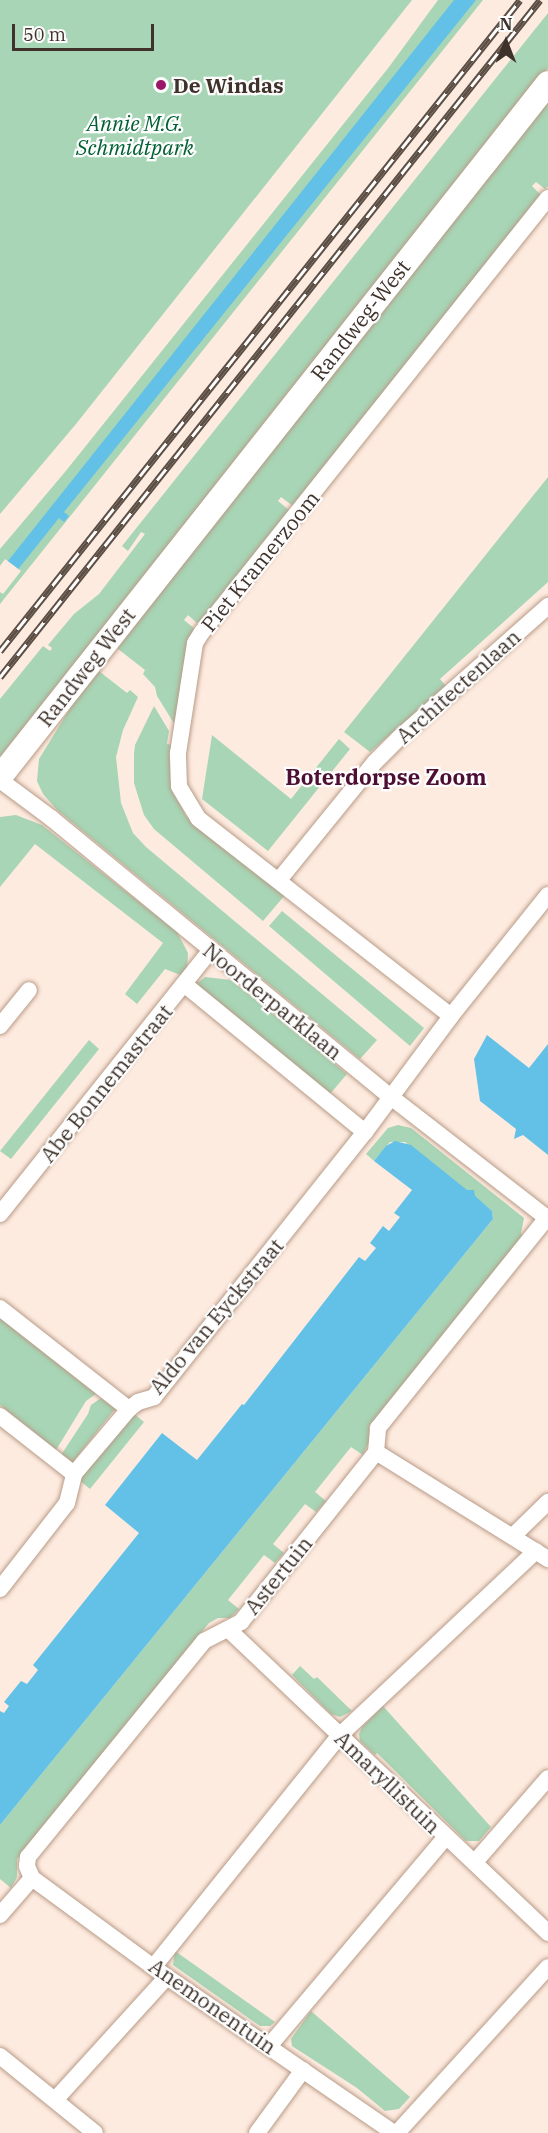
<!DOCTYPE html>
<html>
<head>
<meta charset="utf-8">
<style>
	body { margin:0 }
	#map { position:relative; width:548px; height:2133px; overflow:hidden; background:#feebdf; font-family:"IBM Plex Serif",serif }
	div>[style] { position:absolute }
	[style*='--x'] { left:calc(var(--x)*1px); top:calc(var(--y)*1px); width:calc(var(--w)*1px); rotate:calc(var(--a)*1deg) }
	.green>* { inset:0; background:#a7d5b5 }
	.water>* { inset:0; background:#63c1e7 }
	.pier>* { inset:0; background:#feebdf }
	.roads { filter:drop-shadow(0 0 2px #b89b87) drop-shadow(0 0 2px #b89b87) }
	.street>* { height:16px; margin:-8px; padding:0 8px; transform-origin:8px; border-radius:8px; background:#fff }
	.secondary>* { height:24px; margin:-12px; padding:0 12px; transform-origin:12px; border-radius:12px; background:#fff }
	.rail>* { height:7px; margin-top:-3.5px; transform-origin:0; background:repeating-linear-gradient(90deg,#fdfdfd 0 14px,#5b4e45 0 28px); box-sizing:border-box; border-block:2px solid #5b4e45 }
	.dots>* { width:16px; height:16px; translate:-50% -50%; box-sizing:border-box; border:3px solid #fdfdfd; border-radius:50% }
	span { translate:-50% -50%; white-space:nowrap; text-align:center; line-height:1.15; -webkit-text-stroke:4.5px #fdfdfd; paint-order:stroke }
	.poi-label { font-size:21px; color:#3e322a; font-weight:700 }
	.left { translate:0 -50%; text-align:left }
	.park-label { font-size:21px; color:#006033; font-style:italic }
	.street-label { font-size:21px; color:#3e322a }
	.neighbourhood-label { font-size:22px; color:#4c0e32; font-weight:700 }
	.north { position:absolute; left:476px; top:12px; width:60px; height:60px; -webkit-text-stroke:4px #fdfdfd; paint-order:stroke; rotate:0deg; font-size:16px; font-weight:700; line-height:24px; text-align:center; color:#3e322a }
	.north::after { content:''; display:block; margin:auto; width:21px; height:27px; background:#3e322a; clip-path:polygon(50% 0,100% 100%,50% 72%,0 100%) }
	.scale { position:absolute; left:12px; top:24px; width:142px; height:27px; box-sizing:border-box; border:3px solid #3e322a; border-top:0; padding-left:8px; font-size:18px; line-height:21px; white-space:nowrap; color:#3e322a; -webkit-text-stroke:4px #fdfdfd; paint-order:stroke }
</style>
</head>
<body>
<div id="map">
	<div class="green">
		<div style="clip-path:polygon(0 0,412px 0,76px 424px,0 514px)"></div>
		<div style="clip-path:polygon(438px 0,483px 0,0 604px,0 549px,65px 472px,389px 67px)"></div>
		<div style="clip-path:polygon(548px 13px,548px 68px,0 757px,0 699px,43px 646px,50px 651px,52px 648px,48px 645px,74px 614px,99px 594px,145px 534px,141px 532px,128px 551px,122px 546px)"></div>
		<div style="clip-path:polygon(548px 100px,548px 186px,545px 189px,536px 182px,532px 186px,541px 195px,293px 506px,281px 497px,278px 501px,290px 511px,199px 625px,188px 615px,184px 620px,195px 629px,175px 725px,157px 696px,155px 687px,143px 674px,145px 670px,113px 645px)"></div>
		<div style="clip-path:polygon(548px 477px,548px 582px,440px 679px,446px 686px,370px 752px,344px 732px)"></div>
		<div style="clip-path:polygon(95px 668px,127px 693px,130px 690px,138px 697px,123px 730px,116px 757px,121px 803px,133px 833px,146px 847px,377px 1040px,360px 1059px,57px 810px,43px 794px,37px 781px,39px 759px)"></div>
		<div style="clip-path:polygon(154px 706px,169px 731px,167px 744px,173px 745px,170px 777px,174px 794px,186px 816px,285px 895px,263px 921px,154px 829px,144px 815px,134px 783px,134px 754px,135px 745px)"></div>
		<div style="clip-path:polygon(212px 735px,291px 799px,339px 739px,350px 749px,268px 851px,202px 799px)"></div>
		<div style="clip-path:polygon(16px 815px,42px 825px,177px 932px,188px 953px,187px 970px,183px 976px,165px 969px,137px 1004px,125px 994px,163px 943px,35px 844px,0 887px,0 817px)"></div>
		<div style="clip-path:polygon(282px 911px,424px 1028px,410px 1046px,269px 926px)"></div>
		<div style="clip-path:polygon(205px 977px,231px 980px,347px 1074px,330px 1094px,195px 985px)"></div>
		<div style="clip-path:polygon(89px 1040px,99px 1049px,11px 1159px,0 1151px)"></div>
		<div style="clip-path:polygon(398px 1125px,411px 1128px,524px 1218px,521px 1233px,523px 1236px,370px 1425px,369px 1442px,363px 1455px,351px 1447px,315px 1492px,326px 1501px,316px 1512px,305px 1504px,273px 1544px,284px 1553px,275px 1563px,264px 1555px,228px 1600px,239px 1609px,230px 1618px,218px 1618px,209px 1623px,17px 1859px,17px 1877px,11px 1888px,0 1879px,0 1825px,493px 1219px,492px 1211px,405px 1142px,390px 1142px,374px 1161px,366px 1154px,388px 1128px)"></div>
		<div style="clip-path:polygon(0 1318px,96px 1394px,86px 1401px,56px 1450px,0 1405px)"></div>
		<div style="clip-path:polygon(101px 1398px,115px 1409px,72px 1463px,61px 1455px,88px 1414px,91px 1405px)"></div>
		<div style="clip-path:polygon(133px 1413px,144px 1422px,90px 1489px,79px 1480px)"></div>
		<div style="clip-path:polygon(300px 1666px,314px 1679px,317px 1677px,352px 1711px,340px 1717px,331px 1714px,292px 1675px)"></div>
		<div style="clip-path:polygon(383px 1706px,491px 1827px,479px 1841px,466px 1841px,377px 1753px,375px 1755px,360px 1741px,359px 1734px,362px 1727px)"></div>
		<div style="clip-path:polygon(175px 1951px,275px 2022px,270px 2026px,260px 2026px,173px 1965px)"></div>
		<div style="clip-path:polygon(311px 2011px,410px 2097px,399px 2109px,385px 2111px,357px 2088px,292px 2046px,291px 2039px)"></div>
	</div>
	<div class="water">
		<div style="clip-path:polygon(454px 0,476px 0,64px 512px,69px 516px,64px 522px,59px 518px,0 592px,0 571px)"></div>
		<div style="clip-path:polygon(487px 1035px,529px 1068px,548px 1044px,548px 1155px,523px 1135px,514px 1139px,516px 1129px,480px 1101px,474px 1059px)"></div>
		<div style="clip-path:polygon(395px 1141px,411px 1145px,467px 1190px,474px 1190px,475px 1196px,492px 1211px,493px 1219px,0 1825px,0 1711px,4px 1713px,9px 1706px,4px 1702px,21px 1681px,27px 1684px,38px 1670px,33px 1665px,139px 1533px,105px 1505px,162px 1433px,197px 1460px,242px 1404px,244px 1405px,359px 1257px,365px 1261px,376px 1248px,370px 1243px,383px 1226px,389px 1231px,400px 1217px,394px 1213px,412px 1190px,374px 1161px,386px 1146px)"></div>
	</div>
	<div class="pier">
		<div style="clip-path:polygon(5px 559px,21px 571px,3px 594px,0 592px,0 566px)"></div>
	</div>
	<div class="roads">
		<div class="street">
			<div style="--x:0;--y:780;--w:64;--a:36.7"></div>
			<div style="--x:51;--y:818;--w:440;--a:39.4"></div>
			<div style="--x:391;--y:1097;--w:199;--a:37.8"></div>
			<div style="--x:279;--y:880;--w:152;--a:-50.9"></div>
			<div style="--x:375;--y:762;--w:35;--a:-45"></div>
			<div style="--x:400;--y:737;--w:198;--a:-41.5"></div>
			<div style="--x:184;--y:984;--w:234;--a:39.3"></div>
			<div style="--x:451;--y:1016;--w:321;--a:-142"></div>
			<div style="--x:198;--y:818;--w:37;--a:-121"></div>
			<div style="--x:179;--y:786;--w:33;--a:-92"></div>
			<div style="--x:178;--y:753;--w:111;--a:-81.2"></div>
			<div style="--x:195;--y:643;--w:13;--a:-58"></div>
			<div style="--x:202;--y:632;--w:555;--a:-51.44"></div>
			<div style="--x:0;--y:1026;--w:46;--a:-51.1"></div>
			<div style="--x:0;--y:1214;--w:337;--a:-51.4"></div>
			<div style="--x:0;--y:1308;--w:164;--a:38.1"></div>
			<div style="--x:0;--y:1416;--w:94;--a:38.1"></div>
			<div style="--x:376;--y:1452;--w:203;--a:31.9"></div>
			<div style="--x:513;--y:1536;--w:49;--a:-44.2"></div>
			<div style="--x:0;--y:1589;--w:109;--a:-52.1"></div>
			<div style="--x:67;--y:1503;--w:30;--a:-76"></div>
			<div style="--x:74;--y:1474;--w:85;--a:-49.8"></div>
			<div style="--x:129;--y:1409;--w:11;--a:-38"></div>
			<div style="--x:138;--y:1402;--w:17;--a:-17"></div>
			<div style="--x:154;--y:1397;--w:339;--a:-51.5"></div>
			<div style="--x:365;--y:1132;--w:144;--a:-53.4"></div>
			<div style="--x:451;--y:1016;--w:155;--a:-51.3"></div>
			<div style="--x:229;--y:1630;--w:440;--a:43.5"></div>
			<div style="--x:475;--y:1862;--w:111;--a:-49"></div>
			<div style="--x:32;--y:1878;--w:167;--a:36.3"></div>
			<div style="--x:167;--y:1977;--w:275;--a:34.5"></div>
			<div style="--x:0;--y:1915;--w:49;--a:-49.1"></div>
			<div style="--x:32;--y:1878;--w:13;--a:-113"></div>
			<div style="--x:27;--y:1866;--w:9;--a:-84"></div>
			<div style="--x:28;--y:1857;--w:279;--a:-50.8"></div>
			<div style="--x:204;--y:1641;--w:42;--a:-27.2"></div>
			<div style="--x:241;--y:1622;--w:217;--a:-51.5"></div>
			<div style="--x:376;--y:1452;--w:24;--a:-85"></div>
			<div style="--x:378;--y:1428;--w:270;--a:-51.2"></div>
			<div style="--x:155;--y:1965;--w:294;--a:-51.2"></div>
			<div style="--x:339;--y:1736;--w:270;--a:-43.2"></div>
			<div style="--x:270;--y:2045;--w:271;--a:-49.8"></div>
			<div style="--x:0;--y:2056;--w:122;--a:39"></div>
			<div style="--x:55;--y:2100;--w:166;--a:-47.7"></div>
			<div style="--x:257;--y:2133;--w:78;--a:-53.9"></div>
			<div style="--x:397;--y:2133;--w:224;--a:-47.7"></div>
		</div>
		<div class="secondary">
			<div style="--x:0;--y:777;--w:884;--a:-51.7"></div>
		</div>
	</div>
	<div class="rail">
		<div style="--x:0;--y:651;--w:833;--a:-51.38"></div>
		<div style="--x:0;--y:677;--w:866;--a:-51.42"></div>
	</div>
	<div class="dots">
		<div style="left:161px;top:85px;background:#9c1668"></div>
	</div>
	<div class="poi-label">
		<span class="left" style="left:173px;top:85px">De Windas</span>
	</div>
	<div class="park-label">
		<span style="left:135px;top:135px">Annie M.G.<br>Schmidtpark</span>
	</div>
	<div class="street-label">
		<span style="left:360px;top:320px;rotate:-52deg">Randweg-West</span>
		<span style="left:260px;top:561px;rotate:-51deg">Piet Kramerzoom</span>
		<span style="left:86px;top:667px;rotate:-52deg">Randweg West</span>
		<span style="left:458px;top:686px;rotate:-42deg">Architectenlaan</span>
		<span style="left:273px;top:1001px;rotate:39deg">Noorderparklaan</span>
		<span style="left:106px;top:1083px;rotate:-51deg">Abe Bonnemastraat</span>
		<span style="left:216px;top:1316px;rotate:-50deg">Aldo van Eyckstraat</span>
		<span style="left:278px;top:1575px;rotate:-51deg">Astertuin</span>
		<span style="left:388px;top:1782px;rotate:44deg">Amaryllistuin</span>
		<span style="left:213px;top:2006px;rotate:35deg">Anemonentuin</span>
	</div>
	<div class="neighbourhood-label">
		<span style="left:386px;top:777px">Boterdorpse Zoom</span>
	</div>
	<div class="north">N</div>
	<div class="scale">50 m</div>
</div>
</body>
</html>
